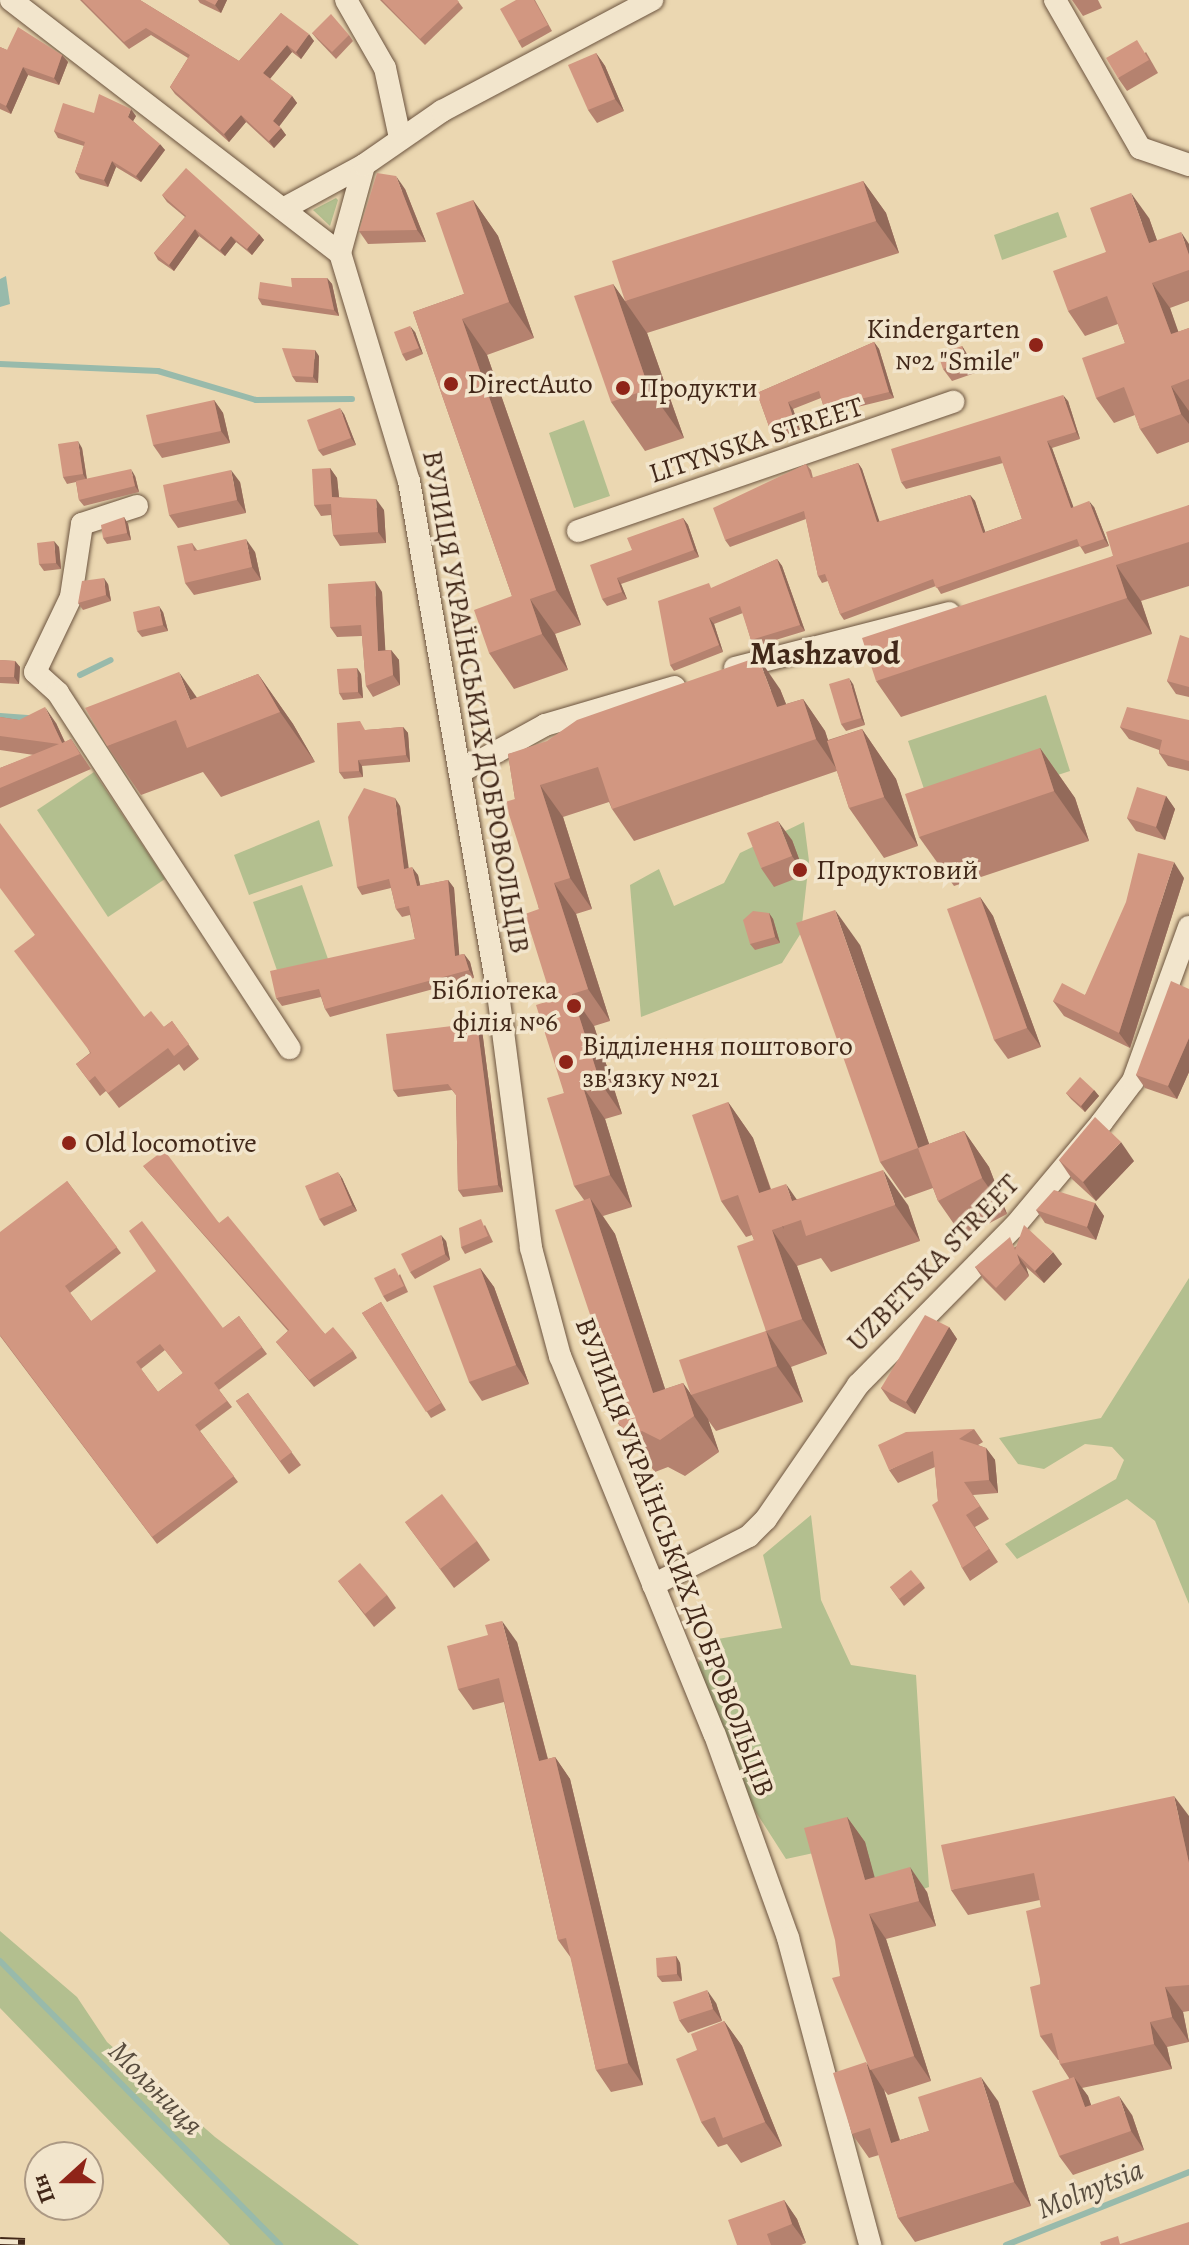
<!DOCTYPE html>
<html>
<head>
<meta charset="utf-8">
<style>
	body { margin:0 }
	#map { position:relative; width:1189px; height:2245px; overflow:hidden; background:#ebd7b1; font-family:Alegreya,serif }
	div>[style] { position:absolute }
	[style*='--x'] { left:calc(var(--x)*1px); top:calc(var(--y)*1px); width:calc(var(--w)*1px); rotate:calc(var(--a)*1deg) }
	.green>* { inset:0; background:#b3bf8f }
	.water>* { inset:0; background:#98baab }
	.stream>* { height:6px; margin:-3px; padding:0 3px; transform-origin:3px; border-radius:3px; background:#98baab }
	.roads { filter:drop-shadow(0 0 2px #6c543f) drop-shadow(0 0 2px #6c543f) }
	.minor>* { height:22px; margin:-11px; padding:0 11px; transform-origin:11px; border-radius:11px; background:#f2e5cc }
	.rail>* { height:9px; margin-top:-4.5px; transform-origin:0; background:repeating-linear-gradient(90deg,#f2e5cc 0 18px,#422819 0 36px); box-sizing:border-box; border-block:2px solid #422819 }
	.wall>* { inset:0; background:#b5826f }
	.shaded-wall>* { inset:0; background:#936a5a }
	.building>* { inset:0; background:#d29781 }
	.dots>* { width:22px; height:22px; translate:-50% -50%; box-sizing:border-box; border:4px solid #f2e5cc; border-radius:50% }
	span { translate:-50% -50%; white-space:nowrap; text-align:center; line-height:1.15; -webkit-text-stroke:7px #f2e5cc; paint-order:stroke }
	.poi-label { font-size:28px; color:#422819 }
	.right { translate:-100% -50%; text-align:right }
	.left { translate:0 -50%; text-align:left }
	.street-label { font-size:28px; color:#422819 }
	.water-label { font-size:30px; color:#584c3e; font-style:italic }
	.quarter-label { font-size:32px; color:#422819; font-weight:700 }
	.north { position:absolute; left:24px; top:2141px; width:80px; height:80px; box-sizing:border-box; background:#f2e5cc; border:2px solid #ac9984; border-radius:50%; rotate:249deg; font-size:22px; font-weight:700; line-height:32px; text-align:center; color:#422819 }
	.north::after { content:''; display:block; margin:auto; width:28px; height:36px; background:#8f2418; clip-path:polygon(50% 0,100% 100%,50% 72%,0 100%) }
</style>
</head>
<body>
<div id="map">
	<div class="green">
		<div style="clip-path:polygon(336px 198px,338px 200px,330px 226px,313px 210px)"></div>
		<div style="clip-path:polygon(1058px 212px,1067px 237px,1002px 260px,994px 235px)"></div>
		<div style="clip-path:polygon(584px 420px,610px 496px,574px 508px,549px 433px)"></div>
		<div style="clip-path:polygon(1046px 695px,1070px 771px,933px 816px,908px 741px)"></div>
		<div style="clip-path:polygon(94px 772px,165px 879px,108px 917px,37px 810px)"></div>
		<div style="clip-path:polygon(319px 820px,333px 866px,249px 895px,234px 855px)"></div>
		<div style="clip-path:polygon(804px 822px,809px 861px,801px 933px,782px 963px,641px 1017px,630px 885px,659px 869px,674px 906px,724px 883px,740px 853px)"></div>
		<div style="clip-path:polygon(302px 885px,328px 959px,279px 976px,253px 902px)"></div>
		<div style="clip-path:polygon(1189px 1278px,1189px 1604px,1155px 1521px,1127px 1499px,1017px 1559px,1005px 1544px,1116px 1479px,1124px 1460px,1112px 1447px,1085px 1444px,1044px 1469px,1018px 1464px,999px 1438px,1101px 1418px)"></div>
		<div style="clip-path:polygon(811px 1515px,821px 1600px,851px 1665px,916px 1675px,929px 1887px,882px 1904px,864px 1842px,786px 1859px,752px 1806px,696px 1667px,712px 1640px,782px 1628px,763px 1555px)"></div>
		<div style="clip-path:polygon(0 1931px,77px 1997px,107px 2042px,215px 2137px,359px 2245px,230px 2245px,0 2008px)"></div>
	</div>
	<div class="water">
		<div style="clip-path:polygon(6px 276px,10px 304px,0 307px,0 279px)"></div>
	</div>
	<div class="stream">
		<div style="--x:0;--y:364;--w:158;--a:2.5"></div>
		<div style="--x:158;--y:371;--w:102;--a:16.5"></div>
		<div style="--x:256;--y:400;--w:96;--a:-0.6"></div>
		<div style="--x:80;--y:675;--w:34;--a:-26"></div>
		<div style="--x:0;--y:716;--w:31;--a:4"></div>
		<div style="--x:0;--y:1961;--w:399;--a:45.4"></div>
		<div style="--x:1006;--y:2245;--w:197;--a:-21.7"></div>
	</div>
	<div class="roads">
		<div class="minor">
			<div style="--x:11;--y:0;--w:415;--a:37.6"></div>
			<div style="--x:340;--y:253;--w:238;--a:73.2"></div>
			<div style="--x:409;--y:481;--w:520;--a:80.14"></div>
			<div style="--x:498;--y:993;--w:257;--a:82.6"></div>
			<div style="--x:531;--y:1248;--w:112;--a:75"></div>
			<div style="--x:560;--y:1356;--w:409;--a:67.8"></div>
			<div style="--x:715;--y:1735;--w:216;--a:70.2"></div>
			<div style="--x:788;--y:1938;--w:318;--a:75"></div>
			<div style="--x:346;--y:0;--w:78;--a:60.2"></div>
			<div style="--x:385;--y:68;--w:72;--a:77.9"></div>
			<div style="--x:1055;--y:0;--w:171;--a:60.1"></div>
			<div style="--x:1140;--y:148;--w:52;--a:19.1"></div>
			<div style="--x:283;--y:209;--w:92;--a:-28.5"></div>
			<div style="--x:340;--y:253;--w:91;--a:-74.7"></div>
			<div style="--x:364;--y:165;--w:95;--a:-34.7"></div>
			<div style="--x:442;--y:111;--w:238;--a:-27.9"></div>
			<div style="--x:137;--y:506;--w:58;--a:161.9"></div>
			<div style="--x:82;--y:524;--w:74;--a:98.6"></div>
			<div style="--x:71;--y:597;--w:83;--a:115.6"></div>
			<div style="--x:35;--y:672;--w:31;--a:42"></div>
			<div style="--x:58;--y:693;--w:424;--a:56.9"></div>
			<div style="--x:578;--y:531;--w:397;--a:-19"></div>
			<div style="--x:735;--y:668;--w:221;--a:-14.4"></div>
			<div style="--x:460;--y:772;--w:97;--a:-28.9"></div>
			<div style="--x:545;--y:725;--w:135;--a:-16.3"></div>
			<div style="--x:653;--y:1585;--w:108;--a:-27"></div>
			<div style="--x:749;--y:1536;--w:24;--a:-45"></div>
			<div style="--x:766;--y:1519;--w:163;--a:-55.5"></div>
			<div style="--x:858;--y:1385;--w:222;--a:-45.4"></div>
			<div style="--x:1014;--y:1227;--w:137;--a:-50"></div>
			<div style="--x:1102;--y:1122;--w:51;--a:-52.9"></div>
			<div style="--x:1133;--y:1081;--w:164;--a:-70"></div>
		</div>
	</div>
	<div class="rail">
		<div style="--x:0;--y:2241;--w:25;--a:2"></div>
	</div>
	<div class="wall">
		<div style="clip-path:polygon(80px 0,140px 0,239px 61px,281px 13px,314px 41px,301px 59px,292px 52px,270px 79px,292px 96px,297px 103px,279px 126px,286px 135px,274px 148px,246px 122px,229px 142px,175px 94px,170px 87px,188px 58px,151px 35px,129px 49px)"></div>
		<div style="clip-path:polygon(198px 0,227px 0,221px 13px,200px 3px)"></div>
		<div style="clip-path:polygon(380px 0,457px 0,463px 8px,425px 45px)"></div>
		<div style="clip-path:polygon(516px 0,535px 0,552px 31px,522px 48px,518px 41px)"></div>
		<div style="clip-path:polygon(1072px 0,1098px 0,1102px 8px,1083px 16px)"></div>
		<div style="clip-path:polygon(312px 33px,349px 35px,353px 41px,336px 59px,317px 39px)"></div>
		<div style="clip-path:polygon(0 47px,7px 50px,62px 55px,68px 62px,59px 85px,28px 75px,11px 114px,0 109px)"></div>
		<div style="clip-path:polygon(1146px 52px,1158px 73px,1127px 91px,1118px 78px)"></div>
		<div style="clip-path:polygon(596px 53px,605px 66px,624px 111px,597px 123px,588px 110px)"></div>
		<div style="clip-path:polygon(94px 113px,136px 116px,133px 121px,165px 150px,141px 182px,116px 167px,108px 187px,80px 179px,75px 172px,84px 146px,58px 138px,54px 131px)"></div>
		<div style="clip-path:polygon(863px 181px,886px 213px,899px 253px,647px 333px,684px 438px,645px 451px,611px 402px,613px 284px,625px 301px)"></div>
		<div style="clip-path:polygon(405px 189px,426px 242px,368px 244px,359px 231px)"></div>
		<div style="clip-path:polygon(162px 195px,259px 234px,264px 240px,252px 255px,236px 242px,225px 256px,199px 236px,174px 271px,158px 260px,154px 253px,185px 217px,167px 202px)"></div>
		<div style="clip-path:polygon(473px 200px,498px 236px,534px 338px,487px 355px,581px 625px,555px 634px,568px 670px,514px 689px,489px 653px,512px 596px,413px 312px,464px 294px)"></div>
		<div style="clip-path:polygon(1149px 218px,1157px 241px,1189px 244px,1189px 301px,1170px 308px,1178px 332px,1189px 328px,1189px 442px,1157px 454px,1140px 429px,1135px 415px,1114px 423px,1096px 398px,1125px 343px,1118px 324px,1085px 336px,1068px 311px,1106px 252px)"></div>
		<div style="clip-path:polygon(327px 278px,332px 284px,339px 316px,262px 305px,258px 298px,292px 287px)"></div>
		<div style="clip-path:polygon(415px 332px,423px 354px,406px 361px,402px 354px)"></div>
		<div style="clip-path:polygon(874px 342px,879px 349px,894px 398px,829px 414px,824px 408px,821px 398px,793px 409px,800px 430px,775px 438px,771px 432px,757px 393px)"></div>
		<div style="clip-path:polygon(962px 346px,970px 359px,975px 373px,952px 381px,943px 369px)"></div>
		<div style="clip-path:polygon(319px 356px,318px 383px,296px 382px,292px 376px)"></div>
		<div style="clip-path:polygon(214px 400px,223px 413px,230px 443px,162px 458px,153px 445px)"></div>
		<div style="clip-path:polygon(1068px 401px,1080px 439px,1052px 448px,1073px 507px,1094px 507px,1109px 546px,1085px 554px,1080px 546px,941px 594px,936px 586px,844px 620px,840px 614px,828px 581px,822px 583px,818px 576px,806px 519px,730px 547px,725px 540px,806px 464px,811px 470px,813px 478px,858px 463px,862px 469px,879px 522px,970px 495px,975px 501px,985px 532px,1022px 519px,1003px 463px,906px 489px,901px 482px)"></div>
		<div style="clip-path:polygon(344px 414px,356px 445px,323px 456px,318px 450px)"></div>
		<div style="clip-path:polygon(82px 448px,87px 479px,135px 476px,139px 492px,84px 506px,79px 500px,76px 482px,67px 484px,63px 477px)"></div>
		<div style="clip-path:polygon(330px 468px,337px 478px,339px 497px,384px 510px,386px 543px,340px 546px,333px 535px,331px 515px,321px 516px,314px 505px)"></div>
		<div style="clip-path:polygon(240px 482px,246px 513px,178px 528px,169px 515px)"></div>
		<div style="clip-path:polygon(1189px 505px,1189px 586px,1141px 601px,1152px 634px,901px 717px,876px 681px,1113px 556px)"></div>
		<div style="clip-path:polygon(124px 517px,128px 524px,131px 540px,107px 544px,103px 538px)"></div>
		<div style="clip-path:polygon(683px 518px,688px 525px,699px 557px,621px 584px,627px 599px,607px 606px,602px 599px,632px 550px)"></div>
		<div style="clip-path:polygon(192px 543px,197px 550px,255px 552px,261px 580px,194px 595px,185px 583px)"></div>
		<div style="clip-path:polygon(59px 547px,61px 569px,44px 571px,39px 564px)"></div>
		<div style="clip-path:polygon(777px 559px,782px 566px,805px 631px,756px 646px,751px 640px,743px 613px,714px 624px,723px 652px,674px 671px,670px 665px,713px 588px)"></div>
		<div style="clip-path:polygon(108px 584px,111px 601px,83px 610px,78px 603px)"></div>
		<div style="clip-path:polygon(382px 592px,385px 650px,391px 650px,399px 660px,400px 685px,373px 697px,366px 686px,362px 636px,337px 637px,330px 627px)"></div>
		<div style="clip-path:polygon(163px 612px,168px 631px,142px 637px,137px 631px)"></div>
		<div style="clip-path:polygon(1189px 638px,1189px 697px,1176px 694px,1167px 681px)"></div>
		<div style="clip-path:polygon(0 660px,15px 661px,20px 667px,19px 684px,0 683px)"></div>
		<div style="clip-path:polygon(258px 674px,293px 724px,315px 762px,221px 797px,203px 772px,141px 795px,107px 746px,197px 698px)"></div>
		<div style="clip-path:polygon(361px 674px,363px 698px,343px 700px,339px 693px)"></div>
		<div style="clip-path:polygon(853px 684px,865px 725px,846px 731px,841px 724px)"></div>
		<div style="clip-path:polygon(780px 689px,786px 704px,803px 699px,825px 731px,828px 740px,862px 729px,896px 779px,918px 846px,884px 858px,849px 808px,837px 771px,634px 841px,612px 809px,609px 802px,563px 817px,592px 909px,576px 914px,610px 1021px,594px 1026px,622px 1114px,605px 1119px,632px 1207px,603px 1216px,615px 1234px,665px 1389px,683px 1383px,691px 1394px,766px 1331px,754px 1240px,752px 1235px,746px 1237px,721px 1201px,728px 1102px,753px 1138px,771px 1189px,796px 1199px,908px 1205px,920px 1241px,831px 1272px,821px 1258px,797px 1266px,827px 1354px,791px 1367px,803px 1402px,716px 1431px,708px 1420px,719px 1452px,685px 1476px,668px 1467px,655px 1472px,637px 1450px,612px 1415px,619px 1401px,584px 1200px,574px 1186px,564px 1093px,539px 909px,515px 799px,508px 754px)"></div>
		<div style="clip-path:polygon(0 717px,19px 720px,56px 723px,65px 742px,71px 739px,91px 769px,0 808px,0 768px,34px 755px,0 750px)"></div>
		<div style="clip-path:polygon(1189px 720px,1189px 771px,1168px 766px,1159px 753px,1159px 750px,1129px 739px,1120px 727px)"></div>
		<div style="clip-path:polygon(403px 727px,408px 733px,410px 762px,362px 766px,363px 777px,344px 779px,339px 772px,366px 730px)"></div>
		<div style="clip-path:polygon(1040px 748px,1075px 798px,1089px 841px,954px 886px,919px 837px)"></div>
		<div style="clip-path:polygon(1166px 796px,1175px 809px,1165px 840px,1136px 831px,1127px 818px)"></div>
		<div style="clip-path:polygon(400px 806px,408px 868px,418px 875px,420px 886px,448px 880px,454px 888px,459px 955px,464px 954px,470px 962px,474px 978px,330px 1017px,325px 1009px,321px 997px,282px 1006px,276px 998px,415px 939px,410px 915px,402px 917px,396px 909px,391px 888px,362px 895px,357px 887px)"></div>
		<div style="clip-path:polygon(792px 840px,805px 875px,774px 887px,761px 868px)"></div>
		<div style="clip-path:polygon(1184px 878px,1130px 1048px,1064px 1016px,1053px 1001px,1085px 995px)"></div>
		<div style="clip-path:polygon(980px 897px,993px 916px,1041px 1047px,1008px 1059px,994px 1040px)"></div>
		<div style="clip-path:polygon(769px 913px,773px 919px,780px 943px,755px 950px,750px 944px)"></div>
		<div style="clip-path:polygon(34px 935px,144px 1017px,164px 1027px,172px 1021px,199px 1059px,184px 1071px,179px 1064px,119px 1108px,106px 1091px,100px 1096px,76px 1064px,90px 1053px)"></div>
		<div style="clip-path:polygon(860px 945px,929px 1144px,964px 1131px,989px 1167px,1007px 1214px,963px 1237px,938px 1201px,933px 1188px,905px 1198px,880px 1162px)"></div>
		<div style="clip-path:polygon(1189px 989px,1189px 1072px,1177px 1099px,1145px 1088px,1136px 1075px)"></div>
		<div style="clip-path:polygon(482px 1030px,503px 1192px,463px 1197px,458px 1190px,456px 1095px,452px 1090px,398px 1097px,393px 1090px)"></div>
		<div style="clip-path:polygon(1094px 1090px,1099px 1096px,1085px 1112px,1071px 1099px,1066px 1093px)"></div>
		<div style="clip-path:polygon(1059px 1160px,1134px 1161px,1096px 1201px,1072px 1179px)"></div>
		<div style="clip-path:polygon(143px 1166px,219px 1223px,325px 1334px,353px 1351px,357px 1358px,314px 1387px,276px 1342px,288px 1331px)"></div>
		<div style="clip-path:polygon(342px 1178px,357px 1211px,324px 1226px,319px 1219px)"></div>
		<div style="clip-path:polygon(evenodd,67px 1181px,121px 1253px,70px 1293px,91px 1321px,223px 1328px,239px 1316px,267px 1354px,219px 1390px,232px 1407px,200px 1431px,238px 1482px,157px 1544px,0 1336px,67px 1181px,165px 1350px,183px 1373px,158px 1392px,141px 1369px,165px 1350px)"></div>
		<div style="clip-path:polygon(1095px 1203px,1104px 1216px,1096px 1240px,1045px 1223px,1036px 1210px)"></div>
		<div style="clip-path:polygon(485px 1225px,493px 1242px,465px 1254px,461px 1247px)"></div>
		<div style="clip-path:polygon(446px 1241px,450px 1260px,415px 1279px,410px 1272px)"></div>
		<div style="clip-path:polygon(1017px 1246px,1062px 1264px,1044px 1283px,1026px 1267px,1029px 1276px,1005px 1301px,984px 1280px,975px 1267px)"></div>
		<div style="clip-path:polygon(480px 1268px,494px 1287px,529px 1384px,482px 1401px,469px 1382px)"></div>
		<div style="clip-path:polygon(400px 1274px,408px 1292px,387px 1302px,383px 1296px)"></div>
		<div style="clip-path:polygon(381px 1302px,446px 1410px,431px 1418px,362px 1313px)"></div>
		<div style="clip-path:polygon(949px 1327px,957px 1339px,915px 1414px,890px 1401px,881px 1388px)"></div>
		<div style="clip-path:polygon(248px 1393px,301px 1465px,289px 1474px,236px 1401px)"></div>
		<div style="clip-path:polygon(974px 1429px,983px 1442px,978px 1445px,986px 1448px,995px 1460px,998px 1493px,973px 1495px,989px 1519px,975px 1527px,998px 1562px,970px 1581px,962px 1568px,938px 1501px,935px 1467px,898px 1483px,889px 1470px)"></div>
		<div style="clip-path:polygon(405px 1522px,477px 1541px,490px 1560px,454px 1588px)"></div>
		<div style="clip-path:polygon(338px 1581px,387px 1595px,396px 1608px,374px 1627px)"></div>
		<div style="clip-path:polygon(921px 1582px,925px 1588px,904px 1606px,890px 1587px)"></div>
		<div style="clip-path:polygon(517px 1642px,548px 1759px,555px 1757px,570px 1779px,643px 2085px,611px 2092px,596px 2070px,571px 1958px,558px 1940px,504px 1702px,473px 1710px,458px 1689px)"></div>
		<div style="clip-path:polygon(1189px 1816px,1189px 2011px,1183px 2012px,1189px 2042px,1167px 2047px,1172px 2069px,1082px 2088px,1088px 2096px,1091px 2105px,1132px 2115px,1144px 2150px,1073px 2175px,1059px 2156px,1069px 2078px,1060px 2064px,1059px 2060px,1058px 2060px,1040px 2036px,1041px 1907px,1040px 1900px,968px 1915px,951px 1890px)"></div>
		<div style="clip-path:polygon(847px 1817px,865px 1842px,874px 1877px,927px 1892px,936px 1926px,886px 1939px,931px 2081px,888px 2095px,884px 2090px,900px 2140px,929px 2131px,998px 2101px,1031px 2206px,915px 2242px,898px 2218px,879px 2155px,869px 2158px,852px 2134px,868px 2065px,840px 1976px)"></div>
		<div style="clip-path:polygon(676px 1956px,680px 1963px,682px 1981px,662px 1982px,657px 1976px)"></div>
		<div style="clip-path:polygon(716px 2003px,722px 2021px,688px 2033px,679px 2020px)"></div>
		<div style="clip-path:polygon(724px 2021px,742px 2046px,782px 2146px,741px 2163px,727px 2144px,718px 2147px,701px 2122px,697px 2050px)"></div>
		<div style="clip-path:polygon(784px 2200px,797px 2219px,806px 2243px,801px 2245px,737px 2245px)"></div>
	</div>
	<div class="shaded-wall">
		<div style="clip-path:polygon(218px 0,227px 0,221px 13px,215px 5px)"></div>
		<div style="clip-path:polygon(309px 34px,314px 41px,301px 59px,296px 52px)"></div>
		<div style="clip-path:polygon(287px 45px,292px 52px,268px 81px,263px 73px)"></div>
		<div style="clip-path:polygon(596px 53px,605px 66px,624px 111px,615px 99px)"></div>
		<div style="clip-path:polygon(62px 55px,68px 62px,59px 85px,54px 78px)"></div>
		<div style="clip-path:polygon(23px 67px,28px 75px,11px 114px,6px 106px)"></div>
		<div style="clip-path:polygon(292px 96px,297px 103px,278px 128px,273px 121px)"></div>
		<div style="clip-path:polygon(131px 109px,136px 116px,132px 123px,128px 117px)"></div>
		<div style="clip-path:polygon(241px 115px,246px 122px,229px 142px,224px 134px)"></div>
		<div style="clip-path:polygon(281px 128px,286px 135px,274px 148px,269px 141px)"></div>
		<div style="clip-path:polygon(160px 144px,165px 150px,141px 182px,136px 176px)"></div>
		<div style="clip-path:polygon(112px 161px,116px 167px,108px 187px,104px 180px)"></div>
		<div style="clip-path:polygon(396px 176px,405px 189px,426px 242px,417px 230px)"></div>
		<div style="clip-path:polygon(863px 181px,886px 213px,899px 253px,876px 221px)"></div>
		<div style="clip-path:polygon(1131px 193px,1149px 218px,1167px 268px,1149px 243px)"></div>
		<div style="clip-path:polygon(473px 200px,498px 236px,534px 338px,509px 302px)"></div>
		<div style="clip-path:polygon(195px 229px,199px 236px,174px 271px,169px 265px)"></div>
		<div style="clip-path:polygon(1181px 232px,1189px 244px,1189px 255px)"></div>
		<div style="clip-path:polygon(259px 234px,264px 240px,252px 255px,247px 249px)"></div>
		<div style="clip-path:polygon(231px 236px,236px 242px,225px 256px,220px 250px)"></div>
		<div style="clip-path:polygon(327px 278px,332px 284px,339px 316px,334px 310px)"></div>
		<div style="clip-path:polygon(1152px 283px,1170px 308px,1188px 359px,1171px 334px)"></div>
		<div style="clip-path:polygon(613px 284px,647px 333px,684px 438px,649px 389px)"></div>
		<div style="clip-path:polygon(462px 319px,487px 355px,581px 625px,556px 590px)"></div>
		<div style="clip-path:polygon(410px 326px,415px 332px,423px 354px,419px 348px)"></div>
		<div style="clip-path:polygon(874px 342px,879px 349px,894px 398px,889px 392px)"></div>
		<div style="clip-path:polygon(962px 346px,970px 359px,975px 373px,966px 361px)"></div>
		<div style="clip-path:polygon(315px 350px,319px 356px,318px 383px,313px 377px)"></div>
		<div style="clip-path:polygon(1171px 386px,1189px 411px,1189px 424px,1181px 414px)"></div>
		<div style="clip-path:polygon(1063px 395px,1068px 401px,1080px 439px,1076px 432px)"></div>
		<div style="clip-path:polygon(214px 400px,223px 413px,230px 443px,221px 431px)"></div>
		<div style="clip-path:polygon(788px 402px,793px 409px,800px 430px,795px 423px)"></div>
		<div style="clip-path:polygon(340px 408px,344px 414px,356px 445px,351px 438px)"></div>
		<div style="clip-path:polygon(78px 441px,82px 448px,87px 481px,83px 474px)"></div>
		<div style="clip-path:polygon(1047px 441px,1052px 448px,1076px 514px,1071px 508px)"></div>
		<div style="clip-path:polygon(858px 463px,862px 469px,882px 529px,877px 522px)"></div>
		<div style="clip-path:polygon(330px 468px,337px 478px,340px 507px,332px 497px)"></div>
		<div style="clip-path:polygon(131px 469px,135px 476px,139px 492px,135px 486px)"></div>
		<div style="clip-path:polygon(231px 470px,240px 482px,246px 513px,237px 500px)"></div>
		<div style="clip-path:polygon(970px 495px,975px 501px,988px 540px,983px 533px)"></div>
		<div style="clip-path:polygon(376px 499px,384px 510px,386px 543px,378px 532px)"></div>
		<div style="clip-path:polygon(1089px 501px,1094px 507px,1109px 546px,1104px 539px)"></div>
		<div style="clip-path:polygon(124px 517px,128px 524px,131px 540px,127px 533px)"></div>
		<div style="clip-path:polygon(683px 518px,688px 525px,699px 557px,694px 550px)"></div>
		<div style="clip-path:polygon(246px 539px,255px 552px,261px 580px,252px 567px)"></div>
		<div style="clip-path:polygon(54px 541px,59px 547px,61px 569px,56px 563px)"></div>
		<div style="clip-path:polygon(777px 559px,782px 566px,805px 631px,800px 625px)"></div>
		<div style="clip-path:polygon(1116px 565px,1141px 601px,1152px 634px,1127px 598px)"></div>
		<div style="clip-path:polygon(104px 578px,108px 584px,111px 601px,106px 595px)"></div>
		<div style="clip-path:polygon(617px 578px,621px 584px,627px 599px,622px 592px)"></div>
		<div style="clip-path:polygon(375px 581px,382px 592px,386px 661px,378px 651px)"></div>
		<div style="clip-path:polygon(530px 599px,555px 634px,568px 670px,542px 634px)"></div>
		<div style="clip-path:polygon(159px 606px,163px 612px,168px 631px,163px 625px)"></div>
		<div style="clip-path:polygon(709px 618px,714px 624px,723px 652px,719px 645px)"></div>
		<div style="clip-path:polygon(391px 650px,399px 660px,400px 685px,393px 675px)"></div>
		<div style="clip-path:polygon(758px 657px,780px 689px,800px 739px,777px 707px)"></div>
		<div style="clip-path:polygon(15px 661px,20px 667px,19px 684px,14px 677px)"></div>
		<div style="clip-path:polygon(357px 668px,361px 674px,363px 698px,358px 692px)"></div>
		<div style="clip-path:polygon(179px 672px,214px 722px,190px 700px)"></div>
		<div style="clip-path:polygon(258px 674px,293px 724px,315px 762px,280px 712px)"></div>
		<div style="clip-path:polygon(849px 678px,853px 684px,865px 725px,861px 718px)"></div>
		<div style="clip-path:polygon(803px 699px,825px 731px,838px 771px,816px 739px)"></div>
		<div style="clip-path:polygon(45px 707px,56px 723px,72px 758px,62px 743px)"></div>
		<div style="clip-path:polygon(403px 727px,408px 733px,410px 762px,406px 755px)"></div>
		<div style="clip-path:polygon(862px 729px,896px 779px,918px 846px,884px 797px)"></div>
		<div style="clip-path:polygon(1040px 748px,1075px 798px,1089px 841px,1054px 791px)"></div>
		<div style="clip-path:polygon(358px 760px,362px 766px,363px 777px,359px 771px)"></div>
		<div style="clip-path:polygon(540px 785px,563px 817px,592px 909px,570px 878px)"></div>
		<div style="clip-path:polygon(1166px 796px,1175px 809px,1165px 840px,1156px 827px)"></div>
		<div style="clip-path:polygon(395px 798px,400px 806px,410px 877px,404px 869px)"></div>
		<div style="clip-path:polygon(778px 821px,792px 840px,805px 875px,792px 856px)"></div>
		<div style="clip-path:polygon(1174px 862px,1184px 878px,1130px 1048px,1119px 1033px)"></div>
		<div style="clip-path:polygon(412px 867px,418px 875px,422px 894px,417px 886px)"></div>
		<div style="clip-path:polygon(448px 880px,454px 888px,460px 964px,455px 956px)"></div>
		<div style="clip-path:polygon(554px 883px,576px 914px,610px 1021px,588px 989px)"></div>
		<div style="clip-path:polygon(980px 897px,993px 916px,1041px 1047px,1027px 1028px)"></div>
		<div style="clip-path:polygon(835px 910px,860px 945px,943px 1184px,918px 1148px)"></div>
		<div style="clip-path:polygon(769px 913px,773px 919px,780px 943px,775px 937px)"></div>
		<div style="clip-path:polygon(464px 954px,470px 962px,474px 978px,469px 970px)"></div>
		<div style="clip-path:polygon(572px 994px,594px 1026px,622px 1114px,600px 1082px)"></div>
		<div style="clip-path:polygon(477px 1023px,482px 1030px,503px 1192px,498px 1185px)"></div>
		<div style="clip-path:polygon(1189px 1038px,1189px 1072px,1177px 1099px,1168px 1086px)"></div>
		<div style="clip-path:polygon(583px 1087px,605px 1119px,632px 1207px,610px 1175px)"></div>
		<div style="clip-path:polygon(1094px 1090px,1099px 1096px,1085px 1112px,1081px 1106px)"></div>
		<div style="clip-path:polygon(728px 1102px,753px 1138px,784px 1229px,759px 1193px)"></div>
		<div style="clip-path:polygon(964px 1131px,989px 1167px,1007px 1214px,982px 1178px)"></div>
		<div style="clip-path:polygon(1121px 1142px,1134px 1161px,1096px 1201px,1083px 1182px)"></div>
		<div style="clip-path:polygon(883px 1170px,908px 1205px,920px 1241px,895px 1205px)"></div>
		<div style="clip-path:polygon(338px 1172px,342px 1178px,357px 1211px,352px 1205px)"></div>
		<div style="clip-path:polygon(786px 1184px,811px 1220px,792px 1201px)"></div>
		<div style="clip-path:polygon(590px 1198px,615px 1234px,678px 1429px,653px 1393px)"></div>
		<div style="clip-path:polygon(1095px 1203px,1104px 1216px,1096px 1240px,1087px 1227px)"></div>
		<div style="clip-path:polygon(772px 1230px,797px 1266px,827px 1354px,802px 1319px)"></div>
		<div style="clip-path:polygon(441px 1235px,446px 1241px,450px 1260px,445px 1254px)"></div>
		<div style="clip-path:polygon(1053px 1252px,1062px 1264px,1044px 1283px,1035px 1271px)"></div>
		<div style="clip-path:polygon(1017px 1254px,1026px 1267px,1029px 1276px,1020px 1263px)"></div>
		<div style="clip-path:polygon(480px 1268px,494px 1287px,529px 1384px,516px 1365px)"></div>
		<div style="clip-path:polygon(949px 1327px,957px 1339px,915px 1414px,906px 1402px)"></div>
		<div style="clip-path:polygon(766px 1331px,791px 1367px,803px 1402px,777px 1366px)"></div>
		<div style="clip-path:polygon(683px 1383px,708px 1419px,719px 1452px,694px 1416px)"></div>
		<div style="clip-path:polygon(986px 1448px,995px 1460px,998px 1493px,989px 1480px)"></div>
		<div style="clip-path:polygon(502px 1621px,517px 1642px,554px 1783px,539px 1761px)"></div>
		<div style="clip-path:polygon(555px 1757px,570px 1779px,643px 2085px,628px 2063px)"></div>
		<div style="clip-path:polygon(1174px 1796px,1189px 1816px,1189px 1863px)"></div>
		<div style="clip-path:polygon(847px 1817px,865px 1842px,882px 1904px,865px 1880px)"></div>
		<div style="clip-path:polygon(910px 1867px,927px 1892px,936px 1926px,919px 1901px)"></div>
		<div style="clip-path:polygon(869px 1914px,886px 1939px,931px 2081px,914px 2056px)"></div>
		<div style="clip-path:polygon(676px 1956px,680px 1963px,682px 1981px,677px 1974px)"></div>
		<div style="clip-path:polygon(1165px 1987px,1183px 2012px,1189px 2042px,1172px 2017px)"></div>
		<div style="clip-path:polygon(707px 1990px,716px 2003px,722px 2021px,713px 2009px)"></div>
		<div style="clip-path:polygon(724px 2021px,742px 2046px,782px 2146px,765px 2122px)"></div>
		<div style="clip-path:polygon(1150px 2022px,1167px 2047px,1172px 2069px,1154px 2044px)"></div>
		<div style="clip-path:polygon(866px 2062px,884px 2090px,908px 2167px,891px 2143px)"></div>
		<div style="clip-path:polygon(981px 2077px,998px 2101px,1031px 2206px,1014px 2182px)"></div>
		<div style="clip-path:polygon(1074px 2077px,1088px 2096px,1098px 2126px,1085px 2107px)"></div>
		<div style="clip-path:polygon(1119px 2096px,1132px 2115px,1144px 2150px,1131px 2131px)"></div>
		<div style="clip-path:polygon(784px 2200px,797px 2219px,806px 2243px,792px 2224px)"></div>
	</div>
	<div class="building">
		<div style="clip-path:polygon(82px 0,140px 0,239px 61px,281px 13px,309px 34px,296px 52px,287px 45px,263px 73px,292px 96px,273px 121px,281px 128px,269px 141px,241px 115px,224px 134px,170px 87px,190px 55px,146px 28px,124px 42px)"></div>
		<div style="clip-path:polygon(205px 0,218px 0,215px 5px)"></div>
		<div style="clip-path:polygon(382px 0,457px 0,459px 2px,420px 39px)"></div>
		<div style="clip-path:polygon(516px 0,534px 0,548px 25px,518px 41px,500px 9px)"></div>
		<div style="clip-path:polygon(331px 14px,349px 35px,332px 52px,312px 33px)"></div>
		<div style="clip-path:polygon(18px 27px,62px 55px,54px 78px,23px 67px,6px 106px,0 103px,0 47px,7px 50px)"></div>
		<div style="clip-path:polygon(1137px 40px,1149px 60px,1118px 78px,1106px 58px)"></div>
		<div style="clip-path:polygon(596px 53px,615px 99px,588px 110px,568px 65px)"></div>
		<div style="clip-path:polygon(99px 94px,131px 109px,128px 117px,160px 144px,136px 176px,112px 161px,104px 180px,75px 172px,85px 142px,54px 131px,63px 103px,94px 113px)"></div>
		<div style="clip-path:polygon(186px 168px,259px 234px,247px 249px,231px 236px,220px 250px,195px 229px,169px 265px,154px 253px,186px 216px,162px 195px)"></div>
		<div style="clip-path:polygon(377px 173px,396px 176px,417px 230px,359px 231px)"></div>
		<div style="clip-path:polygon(863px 181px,876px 221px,625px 301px,612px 261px)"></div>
		<div style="clip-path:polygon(1131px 193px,1149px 243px,1181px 232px,1189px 255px,1189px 270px,1152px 283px,1171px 334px,1189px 328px,1189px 379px,1171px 386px,1181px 414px,1140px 429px,1124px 387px,1096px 398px,1082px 358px,1125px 343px,1107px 296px,1068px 311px,1053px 271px,1106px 252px,1090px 208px)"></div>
		<div style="clip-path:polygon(473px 200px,509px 302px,462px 319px,556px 590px,530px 599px,542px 634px,489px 653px,474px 610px,512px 596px,413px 312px,464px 294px,436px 213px)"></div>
		<div style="clip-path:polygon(291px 278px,327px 278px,334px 310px,258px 298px,260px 282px,292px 287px)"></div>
		<div style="clip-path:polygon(613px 284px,649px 389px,611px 402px,574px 296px)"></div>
		<div style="clip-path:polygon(410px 326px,419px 348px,402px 354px,394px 332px)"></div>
		<div style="clip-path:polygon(874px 342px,889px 392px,824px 408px,819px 391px,788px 402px,795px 423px,771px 432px,757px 393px)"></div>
		<div style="clip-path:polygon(962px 346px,966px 361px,943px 369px,938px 354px)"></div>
		<div style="clip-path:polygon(282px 348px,315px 350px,313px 377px,292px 376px)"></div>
		<div style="clip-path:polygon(1063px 395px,1076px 432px,1047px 441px,1071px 508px,1089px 501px,1104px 539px,1080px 547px,1077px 539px,936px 588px,933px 579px,840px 614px,825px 574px,818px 576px,804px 511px,725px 540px,713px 508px,806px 464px,811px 478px,858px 463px,877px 522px,970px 495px,983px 533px,1022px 519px,1000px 456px,901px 482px,891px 449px)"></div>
		<div style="clip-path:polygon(214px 400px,221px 431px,153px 445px,146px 415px)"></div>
		<div style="clip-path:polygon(340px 408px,351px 438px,318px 450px,307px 420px)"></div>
		<div style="clip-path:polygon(78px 441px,83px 474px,63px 477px,58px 444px)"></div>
		<div style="clip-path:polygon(330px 468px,332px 497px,376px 499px,378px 532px,333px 535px,331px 504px,314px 505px,312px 469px)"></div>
		<div style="clip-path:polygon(131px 469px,135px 486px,79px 500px,76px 481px)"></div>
		<div style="clip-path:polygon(231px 470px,237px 500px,169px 515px,163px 485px)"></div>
		<div style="clip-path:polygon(1189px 505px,1189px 542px,1116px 565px,1127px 598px,876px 681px,862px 638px,1113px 556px,1106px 532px)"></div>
		<div style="clip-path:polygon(124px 517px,127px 533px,103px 538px,101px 525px)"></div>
		<div style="clip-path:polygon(683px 518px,694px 550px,617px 578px,622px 592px,602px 599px,590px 565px,632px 550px,627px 538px)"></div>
		<div style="clip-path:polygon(246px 539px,252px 567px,185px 583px,177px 546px,192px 543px,194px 551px)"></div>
		<div style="clip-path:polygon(54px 541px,56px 563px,39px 564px,37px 543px)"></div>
		<div style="clip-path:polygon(777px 559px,800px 625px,751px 640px,740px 606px,709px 618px,719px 645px,670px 665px,658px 601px,709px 583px,711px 588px)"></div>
		<div style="clip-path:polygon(104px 578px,106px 595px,78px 603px,82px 581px)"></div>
		<div style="clip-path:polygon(375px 581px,378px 651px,391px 650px,393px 675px,366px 686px,361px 625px,330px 627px,328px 584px)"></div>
		<div style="clip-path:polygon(159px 606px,163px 625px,137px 631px,133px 612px)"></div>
		<div style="clip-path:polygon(1180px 635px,1189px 638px,1189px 687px,1167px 681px)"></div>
		<div style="clip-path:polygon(758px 657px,777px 707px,803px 699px,816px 739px,612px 809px,598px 767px,540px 785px,570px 878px,554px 883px,588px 989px,572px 994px,600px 1082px,583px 1087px,610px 1175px,574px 1186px,547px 1098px,564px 1093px,536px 1005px,552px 1000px,525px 914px,539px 909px,505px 802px,515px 799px,508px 754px,547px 741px,577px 720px)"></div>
		<div style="clip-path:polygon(0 660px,15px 661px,14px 677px,0 677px)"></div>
		<div style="clip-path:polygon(357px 668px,358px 692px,339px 693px,337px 669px)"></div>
		<div style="clip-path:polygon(179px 672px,190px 700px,258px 674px,280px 712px,187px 748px,176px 720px,107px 746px,85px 708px)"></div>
		<div style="clip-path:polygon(849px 678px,861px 718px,841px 724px,829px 684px)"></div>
		<div style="clip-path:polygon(45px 707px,62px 743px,71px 739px,80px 754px,0 788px,0 768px,59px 744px,0 736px,0 717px,19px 720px)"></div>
		<div style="clip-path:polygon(1127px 707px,1189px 720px,1189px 761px,1159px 753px,1162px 740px,1120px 727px)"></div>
		<div style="clip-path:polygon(360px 721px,365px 730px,403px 727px,406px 755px,358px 760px,359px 771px,339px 772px,337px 723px)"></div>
		<div style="clip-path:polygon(862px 729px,884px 797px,849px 808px,827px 741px)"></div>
		<div style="clip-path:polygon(1040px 748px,1054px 791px,919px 837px,905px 794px)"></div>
		<div style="clip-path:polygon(1137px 787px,1166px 796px,1156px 827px,1127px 818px)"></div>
		<div style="clip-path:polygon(364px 788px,395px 798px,404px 869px,412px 867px,417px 886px,448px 880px,455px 956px,464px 954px,469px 970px,325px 1009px,319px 989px,276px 998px,270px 971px,415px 939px,409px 906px,396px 909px,389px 879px,357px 887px,348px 817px)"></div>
		<div style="clip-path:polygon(778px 821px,792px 856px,761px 868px,747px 833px)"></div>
		<div style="clip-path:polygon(0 823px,144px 1017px,151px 1011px,164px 1027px,172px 1021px,189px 1044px,174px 1056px,168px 1048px,108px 1093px,95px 1076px,89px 1081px,76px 1064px,91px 1053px,14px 951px,35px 935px,0 888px)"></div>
		<div style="clip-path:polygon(1138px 853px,1174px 862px,1119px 1033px,1053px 1001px,1062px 983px,1085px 995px,1126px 902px)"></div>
		<div style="clip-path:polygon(980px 897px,1027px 1028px,994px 1040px,947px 909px)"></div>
		<div style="clip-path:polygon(835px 910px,918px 1148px,880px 1162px,796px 923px)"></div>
		<div style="clip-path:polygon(753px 911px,769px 913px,775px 937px,750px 944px,743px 920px)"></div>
		<div style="clip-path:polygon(1171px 981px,1189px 989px,1189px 1038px,1168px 1086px,1136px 1075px)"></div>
		<div style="clip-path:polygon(477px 1023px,498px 1185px,458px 1190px,456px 1095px,448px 1084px,393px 1090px,386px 1034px)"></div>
		<div style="clip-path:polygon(1080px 1077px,1094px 1090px,1081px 1106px,1066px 1093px)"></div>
		<div style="clip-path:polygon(728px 1102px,759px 1193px,786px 1184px,792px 1201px,883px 1170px,895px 1205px,806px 1236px,801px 1220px,772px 1230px,802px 1319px,766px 1331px,737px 1246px,754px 1240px,738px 1195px,721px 1201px,692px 1115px)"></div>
		<div style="clip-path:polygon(1095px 1117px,1121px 1142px,1083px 1182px,1059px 1160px)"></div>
		<div style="clip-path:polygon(964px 1131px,982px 1178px,938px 1201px,918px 1148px)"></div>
		<div style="clip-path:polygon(164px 1150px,219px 1223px,228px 1216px,325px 1334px,333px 1327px,353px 1351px,309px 1380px,276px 1342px,289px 1330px,143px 1166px)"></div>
		<div style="clip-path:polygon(338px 1172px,352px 1205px,319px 1219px,305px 1186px)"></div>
		<div style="clip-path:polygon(evenodd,67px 1181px,117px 1247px,65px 1286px,91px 1321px,156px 1271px,129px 1231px,142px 1221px,223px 1328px,239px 1316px,262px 1347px,214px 1383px,227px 1401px,195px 1425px,234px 1476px,152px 1537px,0 1335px,0 1232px,67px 1181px,160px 1344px,183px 1373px,158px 1392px,136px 1362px,160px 1344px)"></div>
		<div style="clip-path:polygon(1054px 1190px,1095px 1203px,1087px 1227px,1036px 1210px)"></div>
		<div style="clip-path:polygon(590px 1198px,653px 1393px,683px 1383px,694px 1416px,660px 1440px,642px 1431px,629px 1436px,612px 1415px,619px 1401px,555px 1210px)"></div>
		<div style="clip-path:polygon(481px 1219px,488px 1236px,461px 1247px,459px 1228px)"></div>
		<div style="clip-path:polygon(1024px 1225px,1053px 1252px,1035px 1271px,1017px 1254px,1020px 1263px,996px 1288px,975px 1267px,1010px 1237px,1015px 1250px)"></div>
		<div style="clip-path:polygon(441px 1235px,445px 1254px,410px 1272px,401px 1254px)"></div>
		<div style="clip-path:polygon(395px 1268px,404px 1286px,383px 1296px,374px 1278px)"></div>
		<div style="clip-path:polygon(480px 1268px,516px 1365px,469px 1382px,433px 1286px)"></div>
		<div style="clip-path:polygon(381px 1302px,441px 1403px,426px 1412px,362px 1313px)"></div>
		<div style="clip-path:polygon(925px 1315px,949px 1327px,906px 1402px,881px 1388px)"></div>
		<div style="clip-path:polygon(766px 1331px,777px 1366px,691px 1395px,679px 1360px)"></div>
		<div style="clip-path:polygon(248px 1393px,292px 1452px,280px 1461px,236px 1401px)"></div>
		<div style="clip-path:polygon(974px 1429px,959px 1439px,986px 1448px,989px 1480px,964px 1482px,980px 1506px,966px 1515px,989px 1549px,962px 1568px,932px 1505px,938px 1501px,933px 1451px,889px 1470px,878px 1445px,906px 1432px)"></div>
		<div style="clip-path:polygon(442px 1494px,477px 1541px,440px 1569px,405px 1522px)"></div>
		<div style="clip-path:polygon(360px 1563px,387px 1595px,365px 1614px,338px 1581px)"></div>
		<div style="clip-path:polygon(911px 1570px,921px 1582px,899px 1599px,890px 1587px)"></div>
		<div style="clip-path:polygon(502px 1621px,539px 1761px,555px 1757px,628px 2063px,596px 2070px,566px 1938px,558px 1940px,499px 1678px,458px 1689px,447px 1646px,488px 1635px,485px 1625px)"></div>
		<div style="clip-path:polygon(1174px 1796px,1189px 1863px,1189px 1985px,1165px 1987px,1172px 2017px,1150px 2022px,1154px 2044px,1060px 2064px,1052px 2033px,1040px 2036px,1030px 1987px,1041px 1984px,1026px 1911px,1041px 1907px,1034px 1873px,951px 1890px,941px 1845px)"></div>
		<div style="clip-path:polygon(847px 1817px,865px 1880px,910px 1867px,919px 1901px,869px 1914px,914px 2056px,870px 2070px,832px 1978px,840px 1976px,835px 1940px,804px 1828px)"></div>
		<div style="clip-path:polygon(676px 1956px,677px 1974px,657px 1976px,656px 1958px)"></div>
		<div style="clip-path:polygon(707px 1990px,713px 2009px,679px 2020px,673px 2002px)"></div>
		<div style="clip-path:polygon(724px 2021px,765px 2122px,723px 2138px,715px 2117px,701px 2122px,676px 2059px,697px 2050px,691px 2034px)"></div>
		<div style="clip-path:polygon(866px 2062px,891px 2143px,929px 2131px,918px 2097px,981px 2077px,1014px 2182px,898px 2218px,870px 2128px,852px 2134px,833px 2073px)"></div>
		<div style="clip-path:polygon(1074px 2077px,1085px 2107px,1119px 2096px,1131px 2131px,1059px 2156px,1032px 2091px)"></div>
		<div style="clip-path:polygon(784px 2200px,792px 2224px,767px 2234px,771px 2245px,737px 2245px,728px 2220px)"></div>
		<div style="clip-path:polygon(1189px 2222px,1189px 2245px,1101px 2245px,1100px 2242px,1118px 2236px,1120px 2244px)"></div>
	</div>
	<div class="dots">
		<div style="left:1036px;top:345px;background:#8f2418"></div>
		<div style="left:451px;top:384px;background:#8f2418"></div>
		<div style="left:623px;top:388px;background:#8f2418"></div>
		<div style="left:800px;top:870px;background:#8f2418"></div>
		<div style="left:574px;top:1006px;background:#8f2418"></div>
		<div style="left:566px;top:1062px;background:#8f2418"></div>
		<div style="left:69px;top:1143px;background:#8f2418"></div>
	</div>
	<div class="poi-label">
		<span class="right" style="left:1020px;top:345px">Kindergarten<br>№2 "Smile"</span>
		<span class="left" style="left:467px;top:384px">DirectAuto</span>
		<span class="left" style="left:639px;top:388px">Продукти</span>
		<span class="left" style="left:816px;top:870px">Продуктовий</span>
		<span class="right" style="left:558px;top:1006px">Бібліотека<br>філія №6</span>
		<span class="left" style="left:582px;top:1062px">Відділення поштового<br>зв'язку №21</span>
		<span class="left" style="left:85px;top:1143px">Old locomotive</span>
	</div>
	<div class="street-label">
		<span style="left:756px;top:440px;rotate:-18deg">LITYNSKA STREET</span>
		<span style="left:476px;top:702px;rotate:80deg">ВУЛИЦЯ УКРАЇНСЬКИХ ДОБРОВОЛЬЦІВ</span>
		<span style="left:933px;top:1263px;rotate:-46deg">UZBETSKA STREET</span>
		<span style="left:675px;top:1557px;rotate:69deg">ВУЛИЦЯ УКРАЇНСЬКИХ ДОБРОВОЛЬЦІВ</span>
	</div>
	<div class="water-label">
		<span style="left:156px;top:2088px;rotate:45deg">Мольниця</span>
		<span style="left:1090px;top:2189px;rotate:-22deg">Molnytsia</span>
	</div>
	<div class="quarter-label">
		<span style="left:825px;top:653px">Mashzavod</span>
	</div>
	<div class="north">Пн</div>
</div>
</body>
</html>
